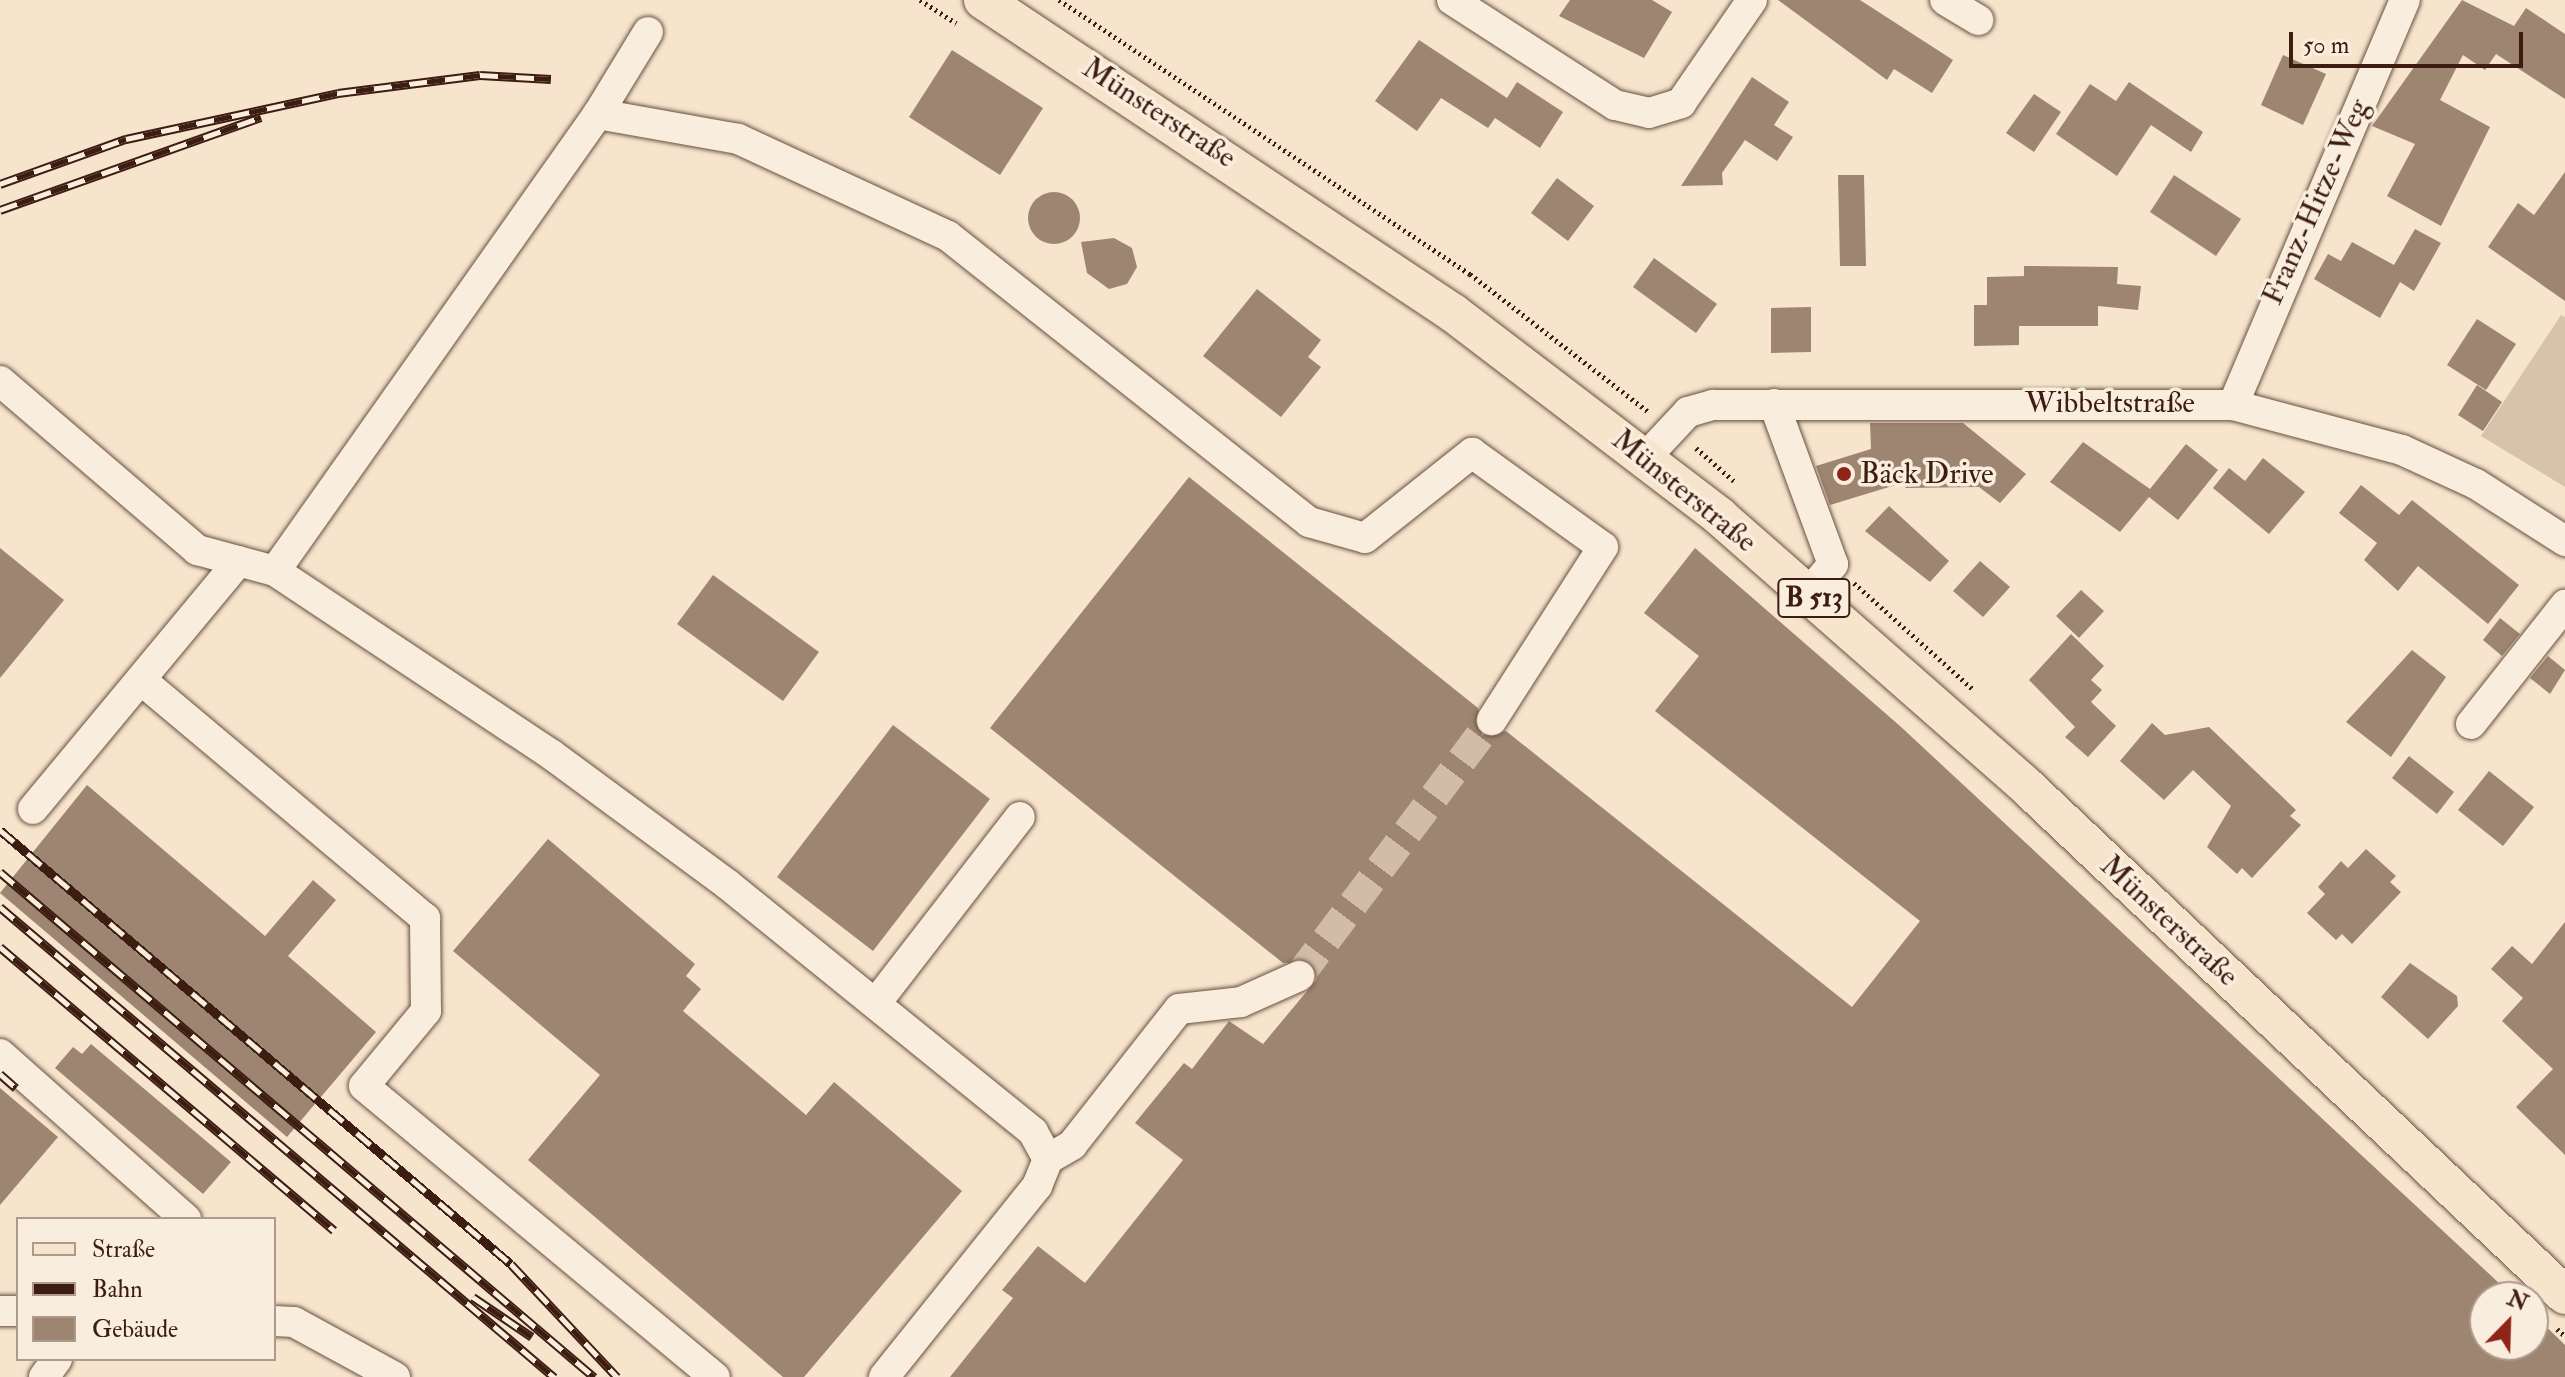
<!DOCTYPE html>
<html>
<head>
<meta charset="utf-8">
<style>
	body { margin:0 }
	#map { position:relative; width:2565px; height:1377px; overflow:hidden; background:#f6e5cc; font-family:"IM FELL Double Pica",serif }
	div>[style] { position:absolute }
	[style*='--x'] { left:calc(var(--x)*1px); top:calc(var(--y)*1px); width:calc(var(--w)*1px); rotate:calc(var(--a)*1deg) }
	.green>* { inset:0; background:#d7c3ac }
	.building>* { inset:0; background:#9d8572 }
	.round { border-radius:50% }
	.minor-tunnel>* { height:30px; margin-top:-15px; transform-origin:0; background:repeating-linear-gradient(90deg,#d1bda7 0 30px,transparent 0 45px) }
	.path>* { height:5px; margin-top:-2.5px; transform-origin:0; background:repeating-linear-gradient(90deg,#3d1d11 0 2px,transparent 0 6px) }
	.roads { filter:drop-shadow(0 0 2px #6b4f40) drop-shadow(0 0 2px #6b4f40) }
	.minor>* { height:30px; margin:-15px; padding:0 15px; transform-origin:15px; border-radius:15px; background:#f9eede }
	.major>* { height:38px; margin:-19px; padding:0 19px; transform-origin:19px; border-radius:19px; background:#f6e5cc }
	.rail>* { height:9px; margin-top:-4.5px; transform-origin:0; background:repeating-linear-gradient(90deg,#f9eede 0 18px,#3d1d11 0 36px); box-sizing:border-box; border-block:2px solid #3d1d11 }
	.dots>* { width:22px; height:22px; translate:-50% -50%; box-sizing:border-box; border:4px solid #f9eede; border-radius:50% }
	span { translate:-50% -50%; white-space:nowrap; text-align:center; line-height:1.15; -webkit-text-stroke:7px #f9eede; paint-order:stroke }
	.shield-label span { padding:2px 6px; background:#f9eede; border:2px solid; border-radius:6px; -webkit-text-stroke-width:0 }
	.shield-label { font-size:28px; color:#3d1d11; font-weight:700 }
	.street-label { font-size:30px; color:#3d1d11 }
	.poi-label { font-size:30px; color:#3d1d11 }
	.left { translate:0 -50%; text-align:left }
	.legend { position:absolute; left:16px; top:1217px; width:260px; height:144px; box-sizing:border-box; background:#f9eede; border:2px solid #ae9a8c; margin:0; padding:10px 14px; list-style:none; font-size:24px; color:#3d1d11 }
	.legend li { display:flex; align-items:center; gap:16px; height:40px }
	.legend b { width:40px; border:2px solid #ae9a8c }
	.north { position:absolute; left:2469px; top:1281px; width:80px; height:80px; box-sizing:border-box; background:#f9eede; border:2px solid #ae9a8c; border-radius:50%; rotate:23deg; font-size:22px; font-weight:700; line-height:32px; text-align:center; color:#3d1d11 }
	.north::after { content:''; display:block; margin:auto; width:28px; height:36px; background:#8f2418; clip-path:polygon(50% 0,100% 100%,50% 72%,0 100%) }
	.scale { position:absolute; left:2289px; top:32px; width:234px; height:36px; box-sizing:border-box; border:4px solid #3d1d11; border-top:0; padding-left:10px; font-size:24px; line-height:28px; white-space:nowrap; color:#3d1d11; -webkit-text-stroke:6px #f9eede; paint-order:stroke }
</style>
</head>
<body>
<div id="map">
	<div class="green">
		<div style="clip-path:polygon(2561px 315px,2565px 317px,2565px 487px,2481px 436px)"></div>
	</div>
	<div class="building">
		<div style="clip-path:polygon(1570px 0,1652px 0,1672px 12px,1644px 58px,1559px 16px)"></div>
		<div style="clip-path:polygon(1778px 0,1860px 0,1953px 60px,1932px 93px,1894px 69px,1887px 80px)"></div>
		<div style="clip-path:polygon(2462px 0,2514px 26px,2526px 8px,2565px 34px,2565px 99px,2496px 54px,2485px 70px,2463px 55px,2440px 100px,2490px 127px,2441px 226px,2387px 196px,2415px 144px,2372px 126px)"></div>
		<div style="clip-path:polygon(1419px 40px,1507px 98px,1517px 82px,1563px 112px,1540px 148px,1495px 118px,1488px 128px,1441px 98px,1417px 131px,1375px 101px)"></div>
		<div style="clip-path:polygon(952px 50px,1043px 108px,1000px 175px,909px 117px)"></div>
		<div style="clip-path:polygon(2283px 55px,2326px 74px,2303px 125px,2261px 105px)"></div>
		<div style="clip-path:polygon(1752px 77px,1789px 102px,1774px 125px,1793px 137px,1777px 161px,1745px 140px,1722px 173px,1723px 185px,1681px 186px)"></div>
		<div style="clip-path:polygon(2129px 82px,2203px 132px,2191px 152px,2151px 125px,2117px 176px,2056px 134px,2090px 84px,2116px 101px)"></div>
		<div style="clip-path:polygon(2034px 94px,2061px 112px,2034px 152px,2006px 133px)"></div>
		<div style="clip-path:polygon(2565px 172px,2565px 301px,2488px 247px,2518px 203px,2534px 215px)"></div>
		<div style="clip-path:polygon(1838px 175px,1864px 175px,1866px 266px,1840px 266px)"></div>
		<div style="clip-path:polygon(2174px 175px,2241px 219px,2216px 256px,2150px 212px)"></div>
		<div style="clip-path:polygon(1557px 178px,1594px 206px,1568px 241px,1531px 213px)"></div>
		<div class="round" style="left:1028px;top:192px;width:52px;height:52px"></div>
		<div style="clip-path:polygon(2415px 229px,2441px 243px,2414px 291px,2400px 282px,2380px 318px,2314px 279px,2328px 254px,2341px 261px,2352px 242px,2394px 265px)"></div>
		<div style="clip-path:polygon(1114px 238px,1132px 248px,1137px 267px,1127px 284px,1109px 289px,1087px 273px,1081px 242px)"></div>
		<div style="clip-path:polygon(1654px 258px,1717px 304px,1696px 333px,1633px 287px)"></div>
		<div style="clip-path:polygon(2024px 266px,2118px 267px,2117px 284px,2141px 286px,2138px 310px,2098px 306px,2098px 326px,2019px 326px,2019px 345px,1974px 346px,1974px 305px,1987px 305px,1987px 277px,2024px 276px)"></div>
		<div style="clip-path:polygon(1257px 289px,1321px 340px,1308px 357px,1321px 367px,1281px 417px,1203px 356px)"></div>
		<div style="clip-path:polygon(1811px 307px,1811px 352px,1771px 353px,1771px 308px)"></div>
		<div style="clip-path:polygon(2477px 319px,2516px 344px,2486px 390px,2447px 365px)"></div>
		<div style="clip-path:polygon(2477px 385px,2502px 402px,2483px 431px,2458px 415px)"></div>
		<div style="clip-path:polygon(1870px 423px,1963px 423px,2026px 474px,2000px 503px,1979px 487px,1905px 488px,1912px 480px,1830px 505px,1816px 466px,1871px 449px)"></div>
		<div style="clip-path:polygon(2083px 442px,2150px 489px,2186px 444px,2218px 470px,2178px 520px,2149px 497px,2120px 532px,2050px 482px)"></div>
		<div style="clip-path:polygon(2263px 458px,2305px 492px,2269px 534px,2213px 488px,2229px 468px,2245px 481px)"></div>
		<div style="clip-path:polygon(1189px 477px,1478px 708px,1482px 735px,1506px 731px,1852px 1007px,1920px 921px,1655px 711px,1699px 656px,1644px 613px,1695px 548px,1900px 726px,2514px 1297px,2485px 1297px,2485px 1345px,2533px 1345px,2533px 1314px,2565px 1345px,2565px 1377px,950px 1377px,1013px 1298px,1002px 1290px,1038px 1246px,1085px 1283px,1183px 1160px,1135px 1123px,1184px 1063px,1192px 1069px,1229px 1021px,1263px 1044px,1317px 979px,1310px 962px,1283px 963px,990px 728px)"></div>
		<div style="clip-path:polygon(2361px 485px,2399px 515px,2412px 500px,2519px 585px,2488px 624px,2418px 566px,2398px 591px,2364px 560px,2377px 543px,2339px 513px)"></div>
		<div style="clip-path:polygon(1889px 506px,1949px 561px,1930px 582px,1865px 531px)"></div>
		<div style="clip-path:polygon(0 548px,64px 600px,0 678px)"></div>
		<div style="clip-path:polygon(1980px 561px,2010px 587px,1983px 617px,1953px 591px)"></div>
		<div style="clip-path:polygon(713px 575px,819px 652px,783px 701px,677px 624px)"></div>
		<div style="clip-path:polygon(2081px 590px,2104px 611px,2079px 638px,2056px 616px)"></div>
		<div style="clip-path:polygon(2500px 618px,2520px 634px,2502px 656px,2483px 640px)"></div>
		<div style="clip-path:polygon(2071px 634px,2104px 666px,2091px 680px,2102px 690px,2091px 702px,2116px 726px,2088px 757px,2065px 737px,2075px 727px,2029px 680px)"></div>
		<div style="clip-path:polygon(2412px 650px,2446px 677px,2391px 757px,2346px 722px)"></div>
		<div style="clip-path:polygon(2548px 656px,2565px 670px,2550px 694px,2530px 678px)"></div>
		<div style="clip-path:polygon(2152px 723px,2165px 735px,2209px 727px,2296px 810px,2290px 816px,2301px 825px,2252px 878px,2242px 868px,2237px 874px,2207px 847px,2231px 806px,2193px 770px,2164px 800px,2120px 761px)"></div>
		<div style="clip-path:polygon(893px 725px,990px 799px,873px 951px,777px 877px)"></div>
		<div style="clip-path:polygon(2409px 756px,2454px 792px,2437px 814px,2392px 778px)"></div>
		<div style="clip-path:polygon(2489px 771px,2534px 807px,2503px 846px,2458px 810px)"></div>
		<div style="clip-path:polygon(87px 785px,265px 936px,313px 880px,336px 900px,288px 956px,376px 1032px,287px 1137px,0 893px)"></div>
		<div style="clip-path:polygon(548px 839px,695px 964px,686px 976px,701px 989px,683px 1011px,806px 1115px,834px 1082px,962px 1191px,804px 1377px,783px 1377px,528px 1160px,600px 1075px,453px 951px)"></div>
		<div style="clip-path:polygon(2366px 849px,2396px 876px,2390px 882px,2401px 892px,2352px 944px,2342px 934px,2336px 940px,2307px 913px,2325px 894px,2318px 887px,2341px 861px,2348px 868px)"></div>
		<div style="clip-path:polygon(2565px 922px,2565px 1155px,2516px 1107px,2553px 1069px,2502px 1021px,2523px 998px,2491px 969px,2512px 946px,2532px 964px)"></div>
		<div style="clip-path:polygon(2410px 963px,2457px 996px,2458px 1006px,2428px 1039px,2381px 997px)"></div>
		<div style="clip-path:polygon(91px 1044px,231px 1162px,203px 1194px,55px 1068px,73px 1047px,82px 1054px)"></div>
		<div style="clip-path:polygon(0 1088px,58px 1137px,0 1205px)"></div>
	</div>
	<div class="minor-tunnel">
		<div style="--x:1299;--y:976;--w:321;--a:-53"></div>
	</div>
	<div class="path">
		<div style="--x:920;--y:0;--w:43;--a:32.6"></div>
		<div style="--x:1059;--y:0;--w:494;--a:33.7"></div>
		<div style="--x:1470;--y:274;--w:227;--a:37.7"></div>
		<div style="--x:1696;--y:448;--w:50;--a:41"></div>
		<div style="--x:1854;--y:583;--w:162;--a:41.8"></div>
		<div style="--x:2557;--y:1329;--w:11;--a:41"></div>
	</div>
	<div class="roads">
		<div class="minor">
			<div style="--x:1452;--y:0;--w:194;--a:32.8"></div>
			<div style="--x:1615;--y:105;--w:35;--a:13"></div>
			<div style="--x:1649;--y:113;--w:34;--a:-17"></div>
			<div style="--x:1681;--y:103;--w:125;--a:-55.4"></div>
			<div style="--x:1945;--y:0;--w:39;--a:31"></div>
			<div style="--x:598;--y:114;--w:142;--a:10.1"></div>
			<div style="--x:738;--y:139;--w:231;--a:24.8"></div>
			<div style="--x:948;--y:236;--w:461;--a:38.4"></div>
			<div style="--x:1309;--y:522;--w:58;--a:15.9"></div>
			<div style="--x:1365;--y:538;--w:137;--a:-38.5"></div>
			<div style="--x:1472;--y:453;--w:161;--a:35.7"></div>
			<div style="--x:1603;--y:547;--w:206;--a:122.7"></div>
			<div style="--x:0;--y:381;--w:260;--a:40.6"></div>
			<div style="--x:197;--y:550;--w:81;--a:15.1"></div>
			<div style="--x:275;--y:571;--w:333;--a:33.6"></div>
			<div style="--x:552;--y:755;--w:217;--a:36.4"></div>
			<div style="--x:727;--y:884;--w:394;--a:39"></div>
			<div style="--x:1033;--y:1132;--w:31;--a:61"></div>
			<div style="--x:1048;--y:1159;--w:29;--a:112"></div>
			<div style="--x:1037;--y:1186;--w:245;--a:128.7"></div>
			<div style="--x:1774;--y:404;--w:171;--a:69.8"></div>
			<div style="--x:1833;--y:564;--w:38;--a:130"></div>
			<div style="--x:2233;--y:405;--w:440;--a:-67"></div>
			<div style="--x:1645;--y:458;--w:63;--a:-46.9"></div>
			<div style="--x:1688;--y:412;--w:26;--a:-16"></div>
			<div style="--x:1713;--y:405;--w:520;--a:0"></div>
			<div style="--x:2233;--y:405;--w:175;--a:14.9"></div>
			<div style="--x:2402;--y:450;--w:81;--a:24.7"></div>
			<div style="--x:2476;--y:484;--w:106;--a:32.6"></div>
			<div style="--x:275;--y:571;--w:560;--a:-54.75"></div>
			<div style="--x:598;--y:114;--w:96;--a:-58.6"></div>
			<div style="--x:141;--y:680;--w:371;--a:40"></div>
			<div style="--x:425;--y:918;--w:93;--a:89.4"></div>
			<div style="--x:426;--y:1011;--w:97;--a:129.6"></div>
			<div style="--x:364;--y:1086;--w:456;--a:39.7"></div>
			<div style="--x:2471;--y:724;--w:152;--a:-51.7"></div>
			<div style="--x:33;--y:809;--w:322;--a:-50.3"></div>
			<div style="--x:876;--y:1003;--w:235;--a:-52.3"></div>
			<div style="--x:0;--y:1054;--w:249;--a:41.6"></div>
			<div style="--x:1048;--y:1159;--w:28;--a:-30"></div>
			<div style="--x:1072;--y:1145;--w:173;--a:-51.8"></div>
			<div style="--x:1179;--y:1009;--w:62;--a:-6.4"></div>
			<div style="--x:1241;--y:1002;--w:64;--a:-24.1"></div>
			<div style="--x:0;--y:1311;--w:18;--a:0"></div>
			<div style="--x:274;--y:1321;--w:20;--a:3"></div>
			<div style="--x:294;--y:1322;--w:115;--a:28.6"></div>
			<div style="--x:44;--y:1377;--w:22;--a:-54"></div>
		</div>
		<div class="major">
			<div style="--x:983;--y:0;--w:565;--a:33.66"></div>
			<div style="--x:1453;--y:313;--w:335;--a:37.3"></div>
			<div style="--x:1719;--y:516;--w:406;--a:41.3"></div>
			<div style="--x:2024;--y:784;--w:744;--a:43.37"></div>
		</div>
	</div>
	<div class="rail">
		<div style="--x:0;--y:184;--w:134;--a:-19.7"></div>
		<div style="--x:126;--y:139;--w:217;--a:-12.2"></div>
		<div style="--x:338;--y:93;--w:143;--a:-7.2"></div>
		<div style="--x:480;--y:75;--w:71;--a:3.2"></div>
		<div style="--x:0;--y:210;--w:277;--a:-19.6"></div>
		<div style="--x:0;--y:830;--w:670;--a:40.34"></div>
		<div style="--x:511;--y:1264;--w:155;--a:46.8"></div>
		<div style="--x:0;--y:872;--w:780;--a:40.37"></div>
		<div style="--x:0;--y:907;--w:727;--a:40.31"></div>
		<div style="--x:0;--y:947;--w:438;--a:40.3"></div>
		<div style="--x:0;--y:1074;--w:21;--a:41"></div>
		<div style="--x:473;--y:1297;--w:71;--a:34.1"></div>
	</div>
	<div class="dots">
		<div style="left:1844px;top:474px;background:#8f2418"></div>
	</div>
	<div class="shield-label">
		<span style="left:1814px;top:598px">B 513</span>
	</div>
	<div class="street-label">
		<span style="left:1159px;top:113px;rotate:33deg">Münsterstraße</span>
		<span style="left:2316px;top:202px;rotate:-66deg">Franz-Hitze-Weg</span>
		<span style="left:2110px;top:403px">Wibbeltstraße</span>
		<span style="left:1684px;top:491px;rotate:39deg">Münsterstraße</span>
		<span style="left:2169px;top:921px;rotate:43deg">Münsterstraße</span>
	</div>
	<div class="poi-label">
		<span class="left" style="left:1860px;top:474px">Bäck Drive</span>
	</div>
	<ul class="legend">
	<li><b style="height:10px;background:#f6e5cc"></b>Straße</li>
	<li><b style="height:10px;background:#3d1d11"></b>Bahn</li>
	<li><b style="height:22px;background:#9d8572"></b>Gebäude</li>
	</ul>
	<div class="north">N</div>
	<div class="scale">50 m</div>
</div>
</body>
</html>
